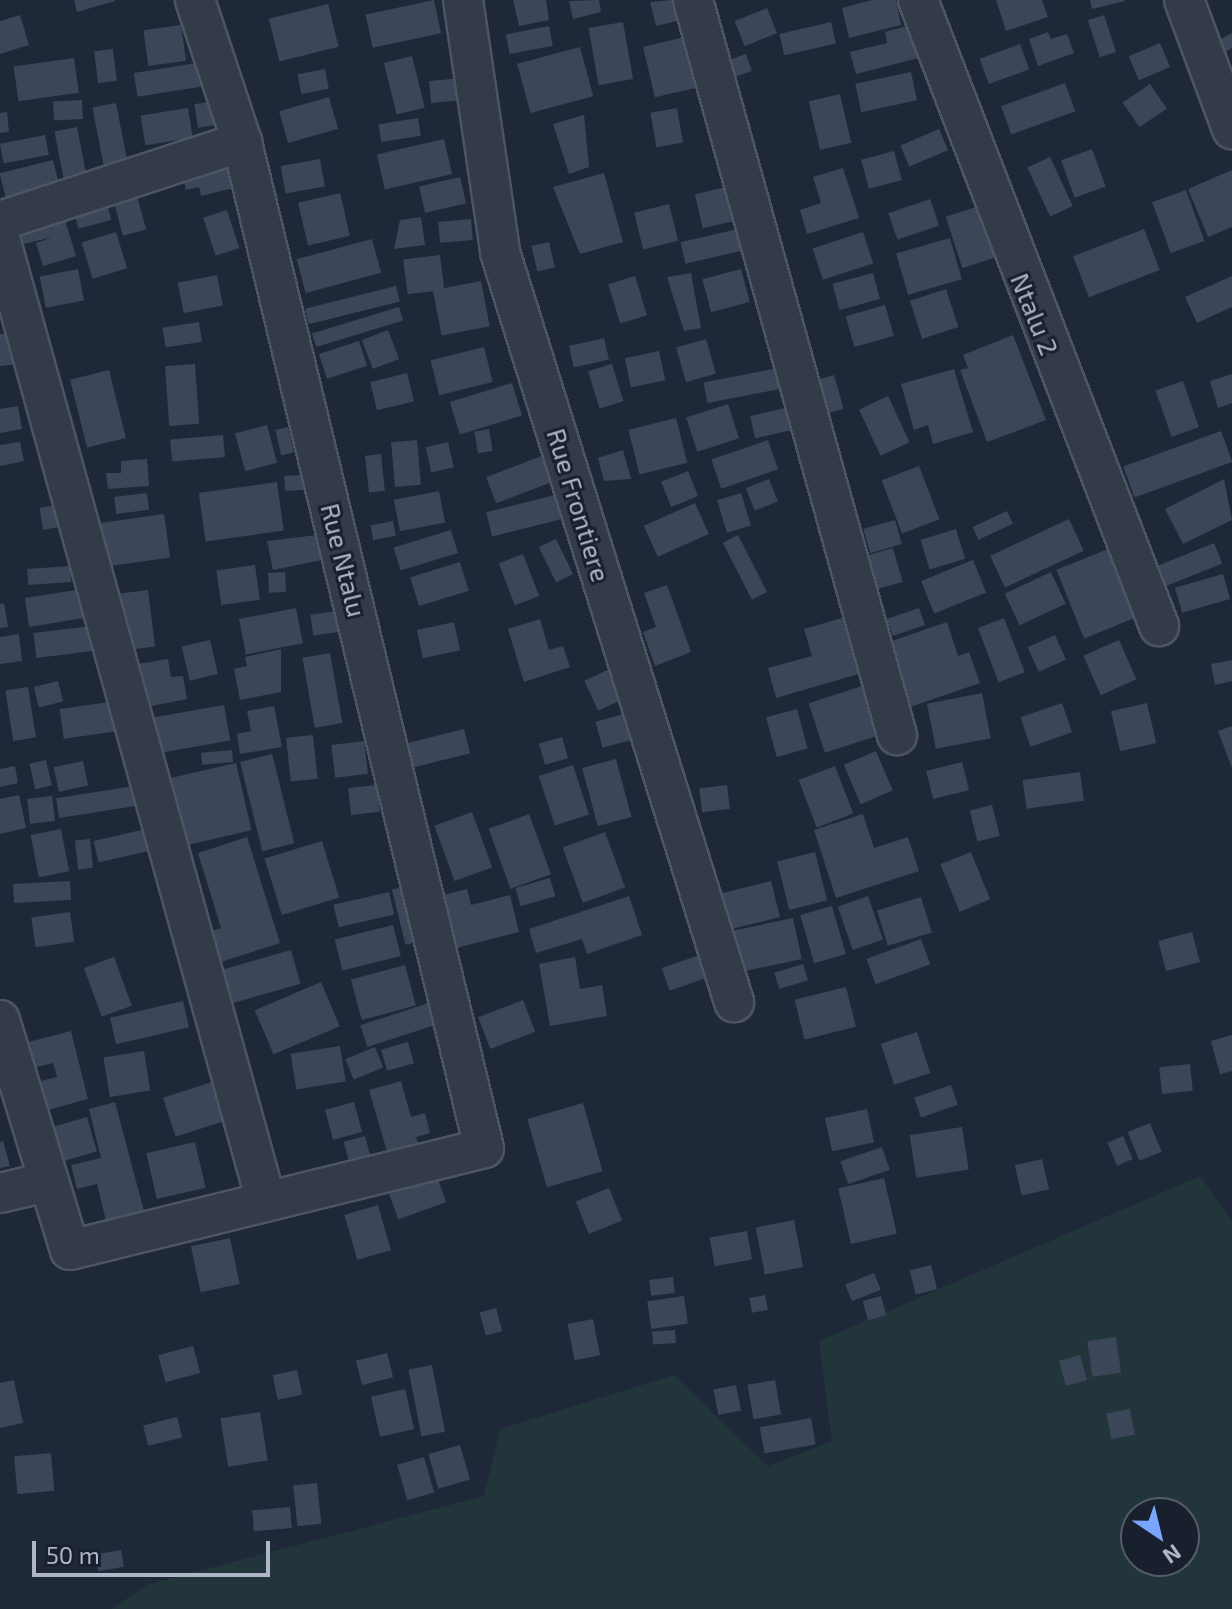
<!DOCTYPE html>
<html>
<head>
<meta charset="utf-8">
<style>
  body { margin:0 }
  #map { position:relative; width:1232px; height:1609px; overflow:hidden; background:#1f2839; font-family:"Exo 2",sans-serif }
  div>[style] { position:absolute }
  .green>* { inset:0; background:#21353a }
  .building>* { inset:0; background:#3b4659; transform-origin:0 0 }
  .roads { filter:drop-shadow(2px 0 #4d5564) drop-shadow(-2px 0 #4d5564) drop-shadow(0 2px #4d5564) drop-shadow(0 -2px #4d5564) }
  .minor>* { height:38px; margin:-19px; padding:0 19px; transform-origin:19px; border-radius:19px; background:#333b49 }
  span { translate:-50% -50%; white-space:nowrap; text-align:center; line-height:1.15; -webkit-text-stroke:6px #18202d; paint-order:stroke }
  .street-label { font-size:26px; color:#adb5c6 }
  .north { position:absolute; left:1120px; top:1497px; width:80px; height:80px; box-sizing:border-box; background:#18202d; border:2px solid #545c6a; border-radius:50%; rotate:145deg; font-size:22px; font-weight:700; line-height:32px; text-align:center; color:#adb5c6 }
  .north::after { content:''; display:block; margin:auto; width:28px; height:36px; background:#7aa5fd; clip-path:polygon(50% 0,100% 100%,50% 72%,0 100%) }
  .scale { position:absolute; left:32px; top:1541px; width:238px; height:36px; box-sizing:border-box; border:4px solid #adb5c6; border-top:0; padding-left:10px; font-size:24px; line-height:28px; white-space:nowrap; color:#adb5c6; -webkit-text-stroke:6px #18202d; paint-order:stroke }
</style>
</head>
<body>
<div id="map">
  <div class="green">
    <i style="clip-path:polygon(evenodd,1200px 1176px,1232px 1220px,1232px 1609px,111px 1609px,149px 1584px,484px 1496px,500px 1429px,674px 1375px,768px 1466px,832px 1441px,819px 1341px,1200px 1176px,1136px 1513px,1184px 1513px,1184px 1561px,1136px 1561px,1136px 1513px)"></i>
  </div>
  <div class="building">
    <i style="clip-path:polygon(74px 0,115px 0,115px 1px,77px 12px)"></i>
    <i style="left:434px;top:0;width:34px;height:70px;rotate:78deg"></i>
    <i style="clip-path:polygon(513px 0,546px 0,549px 20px,519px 26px)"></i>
    <i style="clip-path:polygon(599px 0,601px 12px,573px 19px,569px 1px)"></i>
    <i style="clip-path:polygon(672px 0,677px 21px,656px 26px,650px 2px)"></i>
    <i style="clip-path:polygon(872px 0,896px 0,901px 25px,849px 38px,842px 8px)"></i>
    <i style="clip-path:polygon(996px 0,1042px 0,1048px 17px,1006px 31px)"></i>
    <i style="clip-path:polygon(1090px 0,1125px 0,1125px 1px,1092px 9px)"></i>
    <i style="left:328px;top:4px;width:44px;height:61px;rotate:76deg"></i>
    <i style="left:767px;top:8px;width:27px;height:35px;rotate:68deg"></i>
    <i style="clip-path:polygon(20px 15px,29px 45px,0 54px,0 21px)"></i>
    <i style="left:1104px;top:15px;width:39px;height:17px;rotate:72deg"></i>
    <i style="left:623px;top:22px;width:58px;height:35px;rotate:80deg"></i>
    <i style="left:831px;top:22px;width:22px;height:53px;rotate:77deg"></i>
    <i style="clip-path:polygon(918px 23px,926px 56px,856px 74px,850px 52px,887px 43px,885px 32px)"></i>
    <i style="left:181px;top:25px;width:36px;height:38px;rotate:82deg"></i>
    <i style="left:549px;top:26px;width:20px;height:44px;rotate:79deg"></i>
    <i style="clip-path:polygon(1048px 32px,1051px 39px,1067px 34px,1074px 53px,1038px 66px,1029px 39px)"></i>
    <i style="clip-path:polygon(1232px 33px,1232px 48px,1224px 53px,1217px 41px)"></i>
    <i style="left:685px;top:37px;width:52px;height:43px;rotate:77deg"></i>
    <i style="left:1160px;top:43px;width:26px;height:34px;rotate:67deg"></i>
    <i style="left:1020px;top:44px;width:27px;height:43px;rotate:70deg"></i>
    <i style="left:580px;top:47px;width:51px;height:65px;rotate:75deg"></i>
    <i style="left:113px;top:49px;width:32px;height:19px;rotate:83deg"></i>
    <i style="left:746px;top:54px;width:18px;height:26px;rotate:71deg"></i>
    <i style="left:412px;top:56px;width:53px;height:29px;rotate:76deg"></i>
    <i style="left:74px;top:58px;width:35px;height:61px;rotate:82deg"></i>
    <i style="left:203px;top:62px;width:24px;height:70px;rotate:81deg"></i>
    <i style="left:325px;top:69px;width:20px;height:28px;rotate:79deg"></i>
    <i style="left:911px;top:72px;width:29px;height:57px;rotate:78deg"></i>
    <i style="left:463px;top:78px;width:22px;height:34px;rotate:85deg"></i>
    <i style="left:1065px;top:83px;width:30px;height:68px;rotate:70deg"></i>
    <i style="left:1150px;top:84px;width:30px;height:33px;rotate:56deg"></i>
    <i style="left:840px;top:94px;width:50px;height:32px;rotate:77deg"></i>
    <i style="left:329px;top:97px;width:33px;height:52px;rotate:74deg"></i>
    <i style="left:82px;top:100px;width:19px;height:29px;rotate:87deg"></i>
    <i style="left:214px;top:101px;width:24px;height:20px;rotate:81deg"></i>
    <i style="left:116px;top:103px;width:59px;height:24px;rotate:79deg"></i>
    <i style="left:188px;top:108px;width:30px;height:48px;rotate:81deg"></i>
    <i style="left:677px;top:108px;width:35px;height:27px;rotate:80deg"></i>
    <i style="clip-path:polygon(7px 112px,9px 132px,0 133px,0 113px)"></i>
    <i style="clip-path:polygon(584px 115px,589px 167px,569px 174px,553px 124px)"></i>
    <i style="left:418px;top:118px;width:18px;height:40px;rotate:81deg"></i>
    <i style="left:77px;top:127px;width:57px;height:23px;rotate:79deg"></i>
    <i style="left:939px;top:129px;width:23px;height:42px;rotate:67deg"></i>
    <i style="left:45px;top:135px;width:20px;height:46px;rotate:79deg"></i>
    <i style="left:444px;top:139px;width:36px;height:69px;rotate:77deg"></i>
    <i style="left:1092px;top:149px;width:40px;height:33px;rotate:70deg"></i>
    <i style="left:894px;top:151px;width:30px;height:34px;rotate:75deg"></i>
    <i style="clip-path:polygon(226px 157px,233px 188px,201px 196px,199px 187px,186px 190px,181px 168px)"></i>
    <i style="left:1050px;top:157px;width:54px;height:25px;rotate:65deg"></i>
    <i style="left:320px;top:159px;width:28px;height:40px;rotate:80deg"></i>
    <i style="left:53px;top:160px;width:32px;height:55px;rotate:76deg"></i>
    <i style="clip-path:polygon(843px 168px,859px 218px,807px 234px,800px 210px,821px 203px,813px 177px)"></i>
    <i style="clip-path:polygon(1232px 170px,1232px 227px,1208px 237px,1188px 189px)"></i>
    <i style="clip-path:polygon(604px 173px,623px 242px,580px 254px,553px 187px)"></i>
    <i style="left:460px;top:177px;width:27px;height:42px;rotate:77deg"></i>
    <i style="left:726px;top:187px;width:35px;height:32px;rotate:77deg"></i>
    <i style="left:135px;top:188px;width:43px;height:24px;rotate:75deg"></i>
    <i style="left:1186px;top:190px;width:54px;height:36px;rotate:70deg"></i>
    <i style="left:104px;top:193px;width:28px;height:34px;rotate:75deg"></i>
    <i style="left:340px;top:193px;width:44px;height:43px;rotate:77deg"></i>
    <i style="left:930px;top:199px;width:28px;height:44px;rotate:71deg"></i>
    <i style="left:669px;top:204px;width:38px;height:36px;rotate:76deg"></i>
    <i style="left:979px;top:206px;width:54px;height:35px;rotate:72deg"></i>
    <i style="clip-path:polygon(61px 207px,76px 256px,43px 266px,36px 243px,53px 237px,24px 244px,17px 218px)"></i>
    <i style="left:227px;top:210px;width:40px;height:25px;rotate:72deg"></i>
    <i style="clip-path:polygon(421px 217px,425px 245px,394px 249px,400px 220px)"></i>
    <i style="left:471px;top:219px;width:21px;height:33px;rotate:85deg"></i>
    <i style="left:738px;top:229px;width:22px;height:59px;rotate:77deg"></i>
    <i style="left:1144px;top:229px;width:44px;height:76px;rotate:69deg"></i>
    <i style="left:116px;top:232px;width:38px;height:36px;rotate:73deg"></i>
    <i style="left:863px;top:232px;width:33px;height:53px;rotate:72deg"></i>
    <i style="left:950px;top:238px;width:43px;height:56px;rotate:74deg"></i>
    <i style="left:372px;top:239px;width:35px;height:78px;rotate:75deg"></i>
    <i style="left:549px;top:242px;width:26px;height:18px;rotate:77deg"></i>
    <i style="left:440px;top:255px;width:35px;height:37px;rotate:83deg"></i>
    <i style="left:78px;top:269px;width:32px;height:39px;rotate:79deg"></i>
    <i style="left:741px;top:269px;width:34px;height:40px;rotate:75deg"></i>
    <i style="clip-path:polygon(691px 273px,701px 328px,684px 331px,667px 277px)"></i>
    <i style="left:873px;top:273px;width:27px;height:42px;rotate:75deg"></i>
    <i style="left:217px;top:275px;width:31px;height:40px;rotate:79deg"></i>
    <i style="left:635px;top:276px;width:41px;height:28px;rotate:73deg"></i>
    <i style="clip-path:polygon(1232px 276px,1232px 307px,1197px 323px,1185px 297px)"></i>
    <i style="left:481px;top:281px;width:46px;height:49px;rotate:79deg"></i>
    <i style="left:396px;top:286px;width:16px;height:94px;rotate:76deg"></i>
    <i style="left:946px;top:289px;width:40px;height:38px;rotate:72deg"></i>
    <i style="left:885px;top:305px;width:32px;height:41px;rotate:74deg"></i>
    <i style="left:399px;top:307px;width:14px;height:91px;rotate:73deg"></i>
    <i style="left:199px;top:322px;width:20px;height:37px;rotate:81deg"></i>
    <i style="left:388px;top:330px;width:31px;height:28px;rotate:69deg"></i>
    <i style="clip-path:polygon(16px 333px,19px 364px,0 366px,0 334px)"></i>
    <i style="clip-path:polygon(1013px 335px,1046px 420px,987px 442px,960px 370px,968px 368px,963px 355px)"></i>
    <i style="left:604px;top:338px;width:22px;height:36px;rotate:77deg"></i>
    <i style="left:706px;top:339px;width:36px;height:31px;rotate:74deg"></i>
    <i style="left:359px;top:341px;width:26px;height:42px;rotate:72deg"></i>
    <i style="left:484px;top:347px;width:36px;height:55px;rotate:76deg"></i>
    <i style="left:659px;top:351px;width:30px;height:35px;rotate:78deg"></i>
    <i style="left:195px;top:364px;width:60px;height:30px;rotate:86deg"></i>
    <i style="left:612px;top:364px;width:39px;height:25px;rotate:73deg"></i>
    <i style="left:783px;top:367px;width:21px;height:81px;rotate:79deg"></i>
    <i style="clip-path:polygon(954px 369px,973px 432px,933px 444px,928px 425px,914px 430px,901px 384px)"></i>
    <i style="left:109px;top:370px;width:70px;height:40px;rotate:76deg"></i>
    <i style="left:407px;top:373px;width:29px;height:38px;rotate:76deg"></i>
    <i style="clip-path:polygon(1232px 374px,1232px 403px,1218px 408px,1210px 381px)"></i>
    <i style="left:834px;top:375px;width:35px;height:30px;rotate:74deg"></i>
    <i style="left:1183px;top:381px;width:49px;height:29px;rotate:71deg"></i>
    <i style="left:512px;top:383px;width:34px;height:65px;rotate:73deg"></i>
    <i style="left:888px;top:396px;width:51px;height:32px;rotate:65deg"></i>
    <i style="left:728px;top:404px;width:36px;height:44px;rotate:72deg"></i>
    <i style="clip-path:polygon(18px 406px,22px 429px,0 433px,0 409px)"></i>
    <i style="left:793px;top:406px;width:23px;height:44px;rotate:77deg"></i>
    <i style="left:676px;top:418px;width:46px;height:49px;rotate:76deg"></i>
    <i style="left:267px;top:425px;width:39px;height:33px;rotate:75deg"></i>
    <i style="left:288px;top:427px;width:26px;height:13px;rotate:77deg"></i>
    <i style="left:489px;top:429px;width:22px;height:15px;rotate:80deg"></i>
    <i style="left:1221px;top:431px;width:33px;height:104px;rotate:70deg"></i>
    <i style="left:223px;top:435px;width:22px;height:53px;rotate:85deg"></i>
    <i style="left:417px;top:440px;width:45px;height:26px;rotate:85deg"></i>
    <i style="left:768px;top:440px;width:31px;height:60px;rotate:71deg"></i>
    <i style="clip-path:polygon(20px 442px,24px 461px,0 466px,0 445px)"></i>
    <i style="left:448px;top:442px;width:26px;height:23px;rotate:77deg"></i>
    <i style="clip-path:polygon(623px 450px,631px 479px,604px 481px,598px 458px)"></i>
    <i style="left:381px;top:454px;width:37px;height:16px;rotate:84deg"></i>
    <i style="left:544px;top:455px;width:28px;height:62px;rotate:69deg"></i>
    <i style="clip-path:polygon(147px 459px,149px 486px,108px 489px,106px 473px,121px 473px,121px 461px)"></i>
    <i style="left:919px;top:466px;width:57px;height:40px;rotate:69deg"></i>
    <i style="left:688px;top:471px;width:27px;height:29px;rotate:68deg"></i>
    <i style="left:314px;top:474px;width:15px;height:30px;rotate:86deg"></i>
    <i style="left:769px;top:479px;width:24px;height:25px;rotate:68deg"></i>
    <i style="clip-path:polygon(1224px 479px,1232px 520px,1183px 544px,1165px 509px)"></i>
    <i style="left:277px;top:482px;width:49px;height:79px;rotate:82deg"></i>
    <i style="left:439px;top:491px;width:32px;height:46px;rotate:79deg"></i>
    <i style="left:147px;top:493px;width:17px;height:33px;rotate:83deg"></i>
    <i style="left:741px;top:493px;width:34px;height:25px;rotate:73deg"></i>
    <i style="left:555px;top:495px;width:25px;height:71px;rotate:76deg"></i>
    <i style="left:68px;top:503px;width:22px;height:29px;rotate:80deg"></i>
    <i style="left:695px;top:503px;width:34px;height:56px;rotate:66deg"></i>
    <i style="left:1007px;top:511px;width:14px;height:38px;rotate:65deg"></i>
    <i style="left:164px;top:514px;width:44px;height:71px;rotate:82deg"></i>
    <i style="left:1069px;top:519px;width:35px;height:87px;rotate:65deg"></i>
    <i style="left:895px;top:520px;width:25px;height:33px;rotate:74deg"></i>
    <i style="left:393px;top:521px;width:15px;height:23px;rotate:79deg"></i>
    <i style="left:956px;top:529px;width:31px;height:37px;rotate:73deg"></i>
    <i style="left:451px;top:530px;width:24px;height:60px;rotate:73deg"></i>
    <i style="clip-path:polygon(317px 535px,322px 560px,273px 570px,267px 541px)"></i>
    <i style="left:738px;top:535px;width:64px;height:17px;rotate:63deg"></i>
    <i style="left:556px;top:539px;width:39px;height:19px;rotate:64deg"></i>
    <i style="left:1214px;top:543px;width:22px;height:64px;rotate:68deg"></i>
    <i style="left:1113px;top:547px;width:74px;height:61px;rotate:68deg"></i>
    <i style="left:893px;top:548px;width:35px;height:41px;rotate:74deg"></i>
    <i style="left:523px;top:554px;width:45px;height:26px;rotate:69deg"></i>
    <i style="left:973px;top:560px;width:35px;height:56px;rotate:68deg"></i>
    <i style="left:460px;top:562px;width:30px;height:52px;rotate:73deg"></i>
    <i style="left:255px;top:565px;width:35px;height:39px;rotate:82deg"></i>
    <i style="left:70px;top:566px;width:16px;height:43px;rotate:86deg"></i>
    <i style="left:285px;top:572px;width:20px;height:17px;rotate:87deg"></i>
    <i style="left:1051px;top:572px;width:35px;height:51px;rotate:65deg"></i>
    <i style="left:1223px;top:574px;width:26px;height:50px;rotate:74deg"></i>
    <i style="clip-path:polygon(667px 585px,691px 652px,655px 666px,643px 632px,656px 627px,644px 593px)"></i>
    <i style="clip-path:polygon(76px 590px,77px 599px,93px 596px,96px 616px,29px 627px,25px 598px)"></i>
    <i style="left:148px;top:590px;width:57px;height:30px;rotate:83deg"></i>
    <i style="clip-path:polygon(4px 603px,8px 627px,0 628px,0 604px)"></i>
    <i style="left:296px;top:608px;width:36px;height:58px;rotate:79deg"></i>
    <i style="left:919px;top:608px;width:18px;height:34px;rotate:71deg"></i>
    <i style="left:351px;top:609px;width:21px;height:41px;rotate:82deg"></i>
    <i style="clip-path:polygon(842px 618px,851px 648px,863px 645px,869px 671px,776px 698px,768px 668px,812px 656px,804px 629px)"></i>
    <i style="left:1004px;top:618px;width:58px;height:28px;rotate:69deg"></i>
    <i style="clip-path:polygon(540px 619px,549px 650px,563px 646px,570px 667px,524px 682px,508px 629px)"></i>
    <i style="left:454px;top:622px;width:29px;height:38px;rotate:78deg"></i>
    <i style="clip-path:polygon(947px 622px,958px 656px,969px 652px,980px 683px,910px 707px,889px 642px)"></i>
    <i style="left:91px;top:626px;width:25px;height:58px;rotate:83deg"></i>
    <i style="clip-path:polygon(19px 634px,22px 661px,0 664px,0 637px)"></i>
    <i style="left:1055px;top:635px;width:27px;height:30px;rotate:66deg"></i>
    <i style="left:210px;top:640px;width:35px;height:29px;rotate:77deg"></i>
    <i style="left:1119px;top:640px;width:43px;height:39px;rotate:66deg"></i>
    <i style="clip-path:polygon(281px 649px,281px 692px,240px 700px,234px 669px,247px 666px,245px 657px)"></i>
    <i style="left:330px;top:653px;width:71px;height:28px;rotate:80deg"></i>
    <i style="clip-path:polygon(168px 659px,171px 677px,183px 676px,187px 699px,141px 708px,132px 665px)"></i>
    <i style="clip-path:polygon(1232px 660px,1232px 681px,1215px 685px,1211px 664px)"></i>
    <i style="left:616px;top:666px;width:33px;height:35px;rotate:65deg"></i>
    <i style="left:58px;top:681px;width:21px;height:25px;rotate:76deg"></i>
    <i style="left:862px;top:686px;width:52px;height:56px;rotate:72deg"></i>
    <i style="left:28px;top:687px;width:51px;height:23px;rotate:81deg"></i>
    <i style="left:982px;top:693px;width:46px;height:56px;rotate:79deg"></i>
    <i style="left:117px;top:701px;width:30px;height:58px;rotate:82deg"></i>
    <i style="left:1062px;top:703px;width:31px;height:44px;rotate:71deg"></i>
    <i style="left:1147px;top:703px;width:41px;height:37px;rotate:77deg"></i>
    <i style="left:224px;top:705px;width:36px;height:71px;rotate:80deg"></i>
    <i style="clip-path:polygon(274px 706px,282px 747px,240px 754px,237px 734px,251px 731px,247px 711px)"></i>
    <i style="left:797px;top:709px;width:41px;height:32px;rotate:75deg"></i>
    <i style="left:639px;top:710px;width:27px;height:45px;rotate:75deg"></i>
    <i style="clip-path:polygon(1232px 726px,1232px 768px,1218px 731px)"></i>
    <i style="left:464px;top:729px;width:25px;height:61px;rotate:76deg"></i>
    <i style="left:313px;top:735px;width:44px;height:27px;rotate:84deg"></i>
    <i style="left:562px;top:737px;width:22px;height:24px;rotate:74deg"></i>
    <i style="left:364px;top:741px;width:33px;height:33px;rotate:83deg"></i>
    <i style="left:232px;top:750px;width:12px;height:31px;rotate:85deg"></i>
    <i style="left:876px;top:751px;width:43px;height:35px;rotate:67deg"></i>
    <i style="left:272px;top:754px;width:92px;height:33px;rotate:76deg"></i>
    <i style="left:616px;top:759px;width:60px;height:35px;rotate:75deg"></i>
    <i style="left:46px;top:760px;width:26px;height:17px;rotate:77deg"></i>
    <i style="left:83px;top:761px;width:25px;height:30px;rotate:78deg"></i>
    <i style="left:962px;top:762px;width:29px;height:37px;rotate:76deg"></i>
    <i style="left:236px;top:763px;width:69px;height:75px;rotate:77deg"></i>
    <i style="left:573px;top:765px;width:52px;height:36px;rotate:72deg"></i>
    <i style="clip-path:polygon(15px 766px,18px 783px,0 787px,0 769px)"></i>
    <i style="left:835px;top:766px;width:51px;height:39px;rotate:69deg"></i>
    <i style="left:1080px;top:772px;width:29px;height:58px;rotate:82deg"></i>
    <i style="left:140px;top:785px;width:20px;height:85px;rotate:81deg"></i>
    <i style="left:377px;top:785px;width:27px;height:29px;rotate:84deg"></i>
    <i style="left:727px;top:785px;width:24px;height:28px;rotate:83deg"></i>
    <i style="clip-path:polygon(19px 795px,26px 828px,0 834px,0 799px)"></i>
    <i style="left:52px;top:796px;width:25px;height:25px;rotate:83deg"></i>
    <i style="left:992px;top:805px;width:32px;height:23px;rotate:76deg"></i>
    <i style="left:472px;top:812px;width:59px;height:40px;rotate:70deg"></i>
    <i style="left:529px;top:814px;width:64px;height:43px;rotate:70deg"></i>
    <i style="clip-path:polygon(863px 814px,874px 848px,908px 837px,919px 871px,836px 898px,814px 830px)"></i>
    <i style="left:150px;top:828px;width:22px;height:58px;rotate:77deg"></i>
    <i style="left:61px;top:829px;width:43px;height:31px;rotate:79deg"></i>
    <i style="left:605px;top:832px;width:59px;height:45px;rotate:70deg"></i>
    <i style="clip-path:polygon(247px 837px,280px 943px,208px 966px,199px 935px,221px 928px,198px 853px)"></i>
    <i style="left:90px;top:839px;width:29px;height:15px;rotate:84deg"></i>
    <i style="left:322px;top:841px;width:59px;height:60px;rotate:73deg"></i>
    <i style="left:815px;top:852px;width:50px;height:39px;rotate:76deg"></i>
    <i style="left:971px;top:852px;width:51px;height:33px;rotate:68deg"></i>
    <i style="left:550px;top:878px;width:19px;height:36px;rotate:74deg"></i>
    <i style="left:70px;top:881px;width:19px;height:57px;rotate:87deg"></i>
    <i style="left:771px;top:881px;width:37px;height:51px;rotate:76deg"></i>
    <i style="left:418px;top:883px;width:57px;height:27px;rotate:76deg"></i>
    <i style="clip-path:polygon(467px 889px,471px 905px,510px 895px,519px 932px,456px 948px,443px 895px)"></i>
    <i style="left:389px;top:892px;width:23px;height:57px;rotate:77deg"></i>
    <i style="clip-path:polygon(629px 896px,642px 935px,587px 954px,582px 939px,536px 953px,529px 929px)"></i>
    <i style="left:868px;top:896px;width:46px;height:32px;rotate:71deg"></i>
    <i style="left:921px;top:897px;width:37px;height:46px;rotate:73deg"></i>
    <i style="left:832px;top:906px;width:50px;height:33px;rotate:74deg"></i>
    <i style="left:70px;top:912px;width:30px;height:39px;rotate:82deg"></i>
    <i style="left:793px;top:918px;width:42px;height:66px;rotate:78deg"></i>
    <i style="left:393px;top:925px;width:32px;height:60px;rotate:76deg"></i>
    <i style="left:1192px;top:932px;width:31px;height:35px;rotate:75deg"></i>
    <i style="left:921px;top:939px;width:27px;height:58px;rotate:70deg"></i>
    <i style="left:291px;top:950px;width:35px;height:73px;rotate:74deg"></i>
    <i style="left:708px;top:952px;width:24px;height:49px;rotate:71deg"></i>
    <i style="left:114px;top:957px;width:52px;height:32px;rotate:70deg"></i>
    <i style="clip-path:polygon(575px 957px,580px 989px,602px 985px,607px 1016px,550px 1026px,539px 964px)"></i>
    <i style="left:803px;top:964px;width:17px;height:30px;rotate:73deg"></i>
    <i style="left:405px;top:965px;width:42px;height:56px;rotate:75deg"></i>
    <i style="left:321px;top:982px;width:48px;height:72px;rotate:67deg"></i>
    <i style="left:846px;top:987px;width:41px;height:53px;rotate:76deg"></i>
    <i style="left:444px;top:998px;width:23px;height:88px;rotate:72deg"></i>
    <i style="left:523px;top:1000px;width:34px;height:48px;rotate:69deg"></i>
    <i style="left:183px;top:1001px;width:27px;height:75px;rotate:77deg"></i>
    <i style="clip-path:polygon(71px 1031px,88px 1099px,44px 1111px,37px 1082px,57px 1077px,53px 1063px,24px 1070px,17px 1045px)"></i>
    <i style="left:917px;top:1032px;width:43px;height:38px;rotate:72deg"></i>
    <i style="clip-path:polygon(1232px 1035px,1232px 1071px,1220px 1074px,1211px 1041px)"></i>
    <i style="left:408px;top:1042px;width:22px;height:28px;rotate:74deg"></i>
    <i style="left:340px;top:1046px;width:36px;height:50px;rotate:81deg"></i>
    <i style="left:375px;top:1047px;width:22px;height:32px;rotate:68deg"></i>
    <i style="left:144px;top:1051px;width:40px;height:41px;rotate:81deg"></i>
    <i style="left:1190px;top:1064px;width:27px;height:31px;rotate:84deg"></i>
    <i style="left:221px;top:1079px;width:41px;height:61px;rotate:72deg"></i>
    <i style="clip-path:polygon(401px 1081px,411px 1117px,425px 1113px,430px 1133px,416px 1137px,421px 1153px,390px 1162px,369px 1090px)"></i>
    <i style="left:951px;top:1085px;width:21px;height:39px;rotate:71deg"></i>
    <i style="clip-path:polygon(115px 1102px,144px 1211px,106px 1221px,97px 1184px,77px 1189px,71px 1165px,101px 1158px,89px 1109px)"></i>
    <i style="left:354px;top:1102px;width:31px;height:30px;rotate:75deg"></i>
    <i style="left:583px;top:1103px;width:71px;height:58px;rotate:74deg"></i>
    <i style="left:867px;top:1109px;width:34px;height:43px;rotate:78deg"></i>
    <i style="left:87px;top:1117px;width:36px;height:45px;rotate:74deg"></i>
    <i style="left:1150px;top:1123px;width:31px;height:24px;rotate:68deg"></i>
    <i style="left:962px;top:1127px;width:43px;height:53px;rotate:81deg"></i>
    <i style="left:365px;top:1136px;width:27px;height:22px;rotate:75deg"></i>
    <i style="left:1123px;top:1136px;width:25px;height:17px;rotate:67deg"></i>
    <i style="clip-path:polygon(3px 1141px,10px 1166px,0 1168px,0 1142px)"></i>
    <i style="left:195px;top:1142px;width:47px;height:50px;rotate:77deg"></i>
    <i style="left:882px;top:1147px;width:24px;height:44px;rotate:71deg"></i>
    <i style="left:1042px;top:1159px;width:31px;height:28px;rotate:77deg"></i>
    <i style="left:435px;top:1171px;width:33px;height:51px;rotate:70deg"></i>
    <i style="left:884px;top:1178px;width:57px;height:47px;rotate:77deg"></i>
    <i style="left:609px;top:1188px;width:35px;height:36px;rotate:68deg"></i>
    <i style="left:378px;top:1205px;width:47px;height:35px;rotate:74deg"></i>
    <i style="left:794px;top:1220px;width:48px;height:39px;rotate:79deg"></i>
    <i style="left:747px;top:1231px;width:29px;height:38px;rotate:80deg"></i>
    <i style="left:230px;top:1238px;width:47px;height:40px;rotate:78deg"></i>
    <i style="left:931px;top:1265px;width:25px;height:22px;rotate:76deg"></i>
    <i style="left:874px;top:1273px;width:18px;height:31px;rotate:68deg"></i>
    <i style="left:673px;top:1277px;width:16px;height:24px;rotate:83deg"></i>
    <i style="left:765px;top:1295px;width:15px;height:16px;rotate:79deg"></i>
    <i style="left:684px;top:1296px;width:28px;height:37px;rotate:82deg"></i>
    <i style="left:881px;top:1296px;width:20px;height:19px;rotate:75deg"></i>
    <i style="left:496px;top:1308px;width:24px;height:17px;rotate:75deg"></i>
    <i style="left:593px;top:1319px;width:37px;height:26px;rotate:79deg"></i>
    <i style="left:675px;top:1330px;width:13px;height:23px;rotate:86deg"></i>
    <i style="left:1116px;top:1337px;width:36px;height:29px;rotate:82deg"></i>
    <i style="left:193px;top:1346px;width:28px;height:36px;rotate:75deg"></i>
    <i style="left:387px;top:1353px;width:25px;height:32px;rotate:76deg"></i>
    <i style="left:1080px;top:1355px;width:26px;height:22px;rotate:74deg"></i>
    <i style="left:432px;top:1365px;width:68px;height:24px;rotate:79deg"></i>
    <i style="left:297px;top:1370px;width:25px;height:25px;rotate:78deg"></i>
    <i style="clip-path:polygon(14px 1380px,23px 1423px,0 1428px,0 1383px)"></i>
    <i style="left:775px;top:1380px;width:35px;height:28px;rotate:80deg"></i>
    <i style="left:736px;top:1385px;width:26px;height:23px;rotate:79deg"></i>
    <i style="left:405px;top:1389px;width:41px;height:35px;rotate:77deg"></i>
    <i style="left:1130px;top:1409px;width:26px;height:24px;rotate:79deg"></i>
    <i style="left:260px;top:1412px;width:49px;height:40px;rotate:81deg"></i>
    <i style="left:177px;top:1417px;width:21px;height:35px;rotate:76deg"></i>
    <i style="left:811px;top:1418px;width:27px;height:52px;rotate:80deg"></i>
    <i style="left:460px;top:1445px;width:36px;height:33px;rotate:74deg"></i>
    <i style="left:51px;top:1453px;width:38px;height:37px;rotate:85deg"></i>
    <i style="left:424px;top:1457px;width:37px;height:28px;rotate:74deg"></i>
    <i style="left:317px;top:1483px;width:41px;height:24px;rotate:84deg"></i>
    <i style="left:290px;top:1507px;width:21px;height:38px;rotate:85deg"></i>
    <i style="left:121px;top:1550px;width:17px;height:26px;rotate:80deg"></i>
  </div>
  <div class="roads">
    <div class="minor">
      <i style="left:463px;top:0;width:255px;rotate:81.6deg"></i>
      <i style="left:500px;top:252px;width:786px;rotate:72.67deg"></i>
      <i style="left:693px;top:0;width:763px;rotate:74.49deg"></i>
      <i style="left:918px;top:0;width:671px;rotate:68.94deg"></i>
      <i style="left:1184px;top:0;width:138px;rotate:69.6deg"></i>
      <i style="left:0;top:221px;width:255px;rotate:-18.1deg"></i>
      <i style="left:0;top:238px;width:999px;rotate:74.56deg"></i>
      <i style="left:0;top:1020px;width:240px;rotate:73.1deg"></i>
      <i style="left:70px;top:1250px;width:426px;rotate:-13.8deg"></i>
      <i style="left:484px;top:1148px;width:1035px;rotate:-103.53deg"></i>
      <i style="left:242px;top:142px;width:150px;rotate:-108.3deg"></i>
      <i style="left:0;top:1193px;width:48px;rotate:-13.2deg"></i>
    </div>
  </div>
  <div class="street-label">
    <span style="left:1035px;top:314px;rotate:68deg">Ntalu 2</span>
    <span style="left:579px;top:505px;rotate:73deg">Rue Frontiere</span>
    <span style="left:344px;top:560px;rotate:76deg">Rue Ntalu</span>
  </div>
  <div class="north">N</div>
  <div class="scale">50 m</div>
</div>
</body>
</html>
